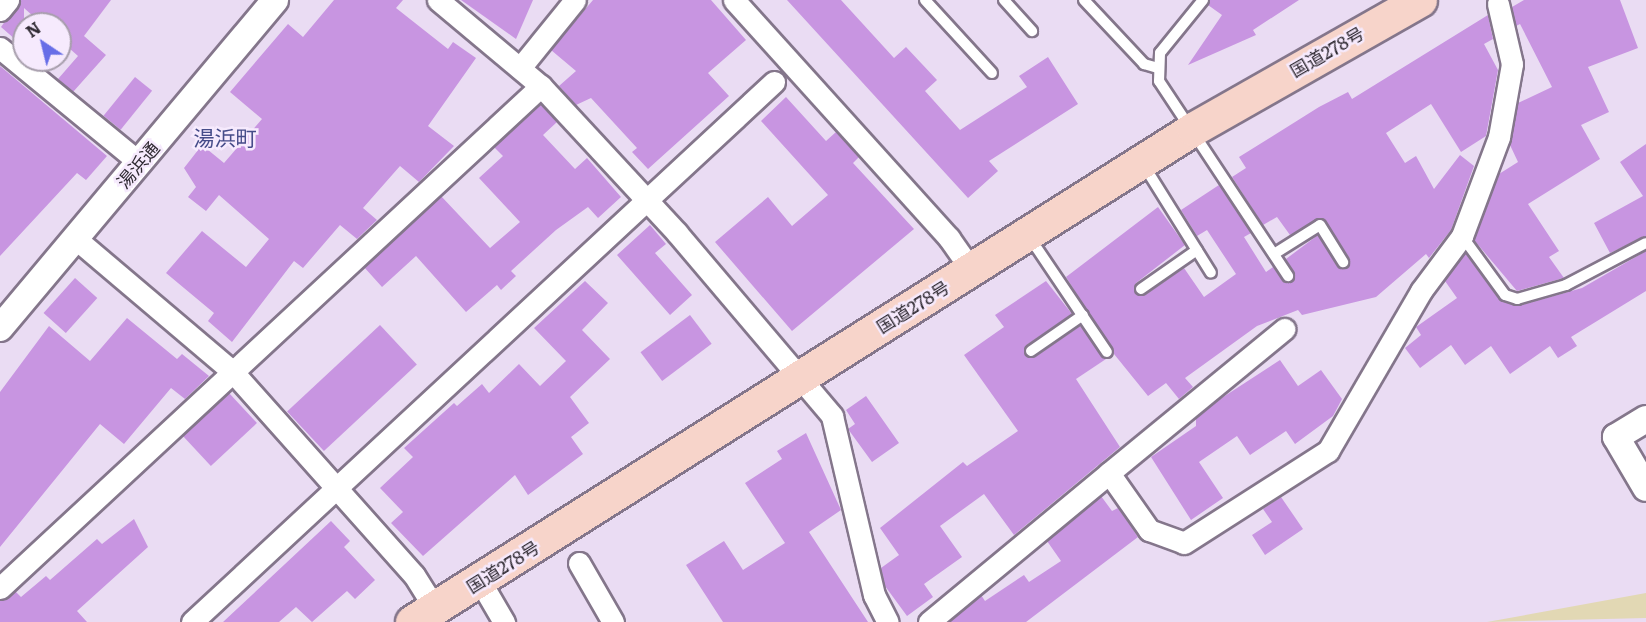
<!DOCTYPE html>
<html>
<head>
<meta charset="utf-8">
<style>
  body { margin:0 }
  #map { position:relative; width:1646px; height:622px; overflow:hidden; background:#eadcf3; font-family:Literata,"Noto Sans JP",serif }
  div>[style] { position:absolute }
  .sand>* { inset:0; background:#e2d8b4 }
  .building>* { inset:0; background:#c895e1; transform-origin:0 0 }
  .roads { filter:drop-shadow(2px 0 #84768b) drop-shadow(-2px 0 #84768b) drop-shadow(0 2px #84768b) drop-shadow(0 -2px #84768b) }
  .service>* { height:10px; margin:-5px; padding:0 5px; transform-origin:5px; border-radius:5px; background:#fff }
  .minor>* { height:21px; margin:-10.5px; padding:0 10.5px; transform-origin:10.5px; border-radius:10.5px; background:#fff }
  .tertiary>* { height:26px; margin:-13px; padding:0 13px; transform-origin:13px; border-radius:13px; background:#fff }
  .trunk>* { height:33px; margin:-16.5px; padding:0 16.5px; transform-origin:16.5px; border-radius:16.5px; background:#f7d4ca }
  span { translate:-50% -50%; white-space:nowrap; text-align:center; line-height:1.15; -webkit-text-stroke:5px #f6eafd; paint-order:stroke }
  .street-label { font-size:18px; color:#302b33 }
  .quarter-label { font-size:21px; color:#464c89 }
  .north { position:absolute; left:12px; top:12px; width:60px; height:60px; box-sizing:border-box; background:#f6eafd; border:2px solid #a79eac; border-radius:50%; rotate:325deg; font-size:16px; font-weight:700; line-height:24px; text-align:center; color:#302b33 }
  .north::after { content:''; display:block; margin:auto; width:21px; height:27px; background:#676ee7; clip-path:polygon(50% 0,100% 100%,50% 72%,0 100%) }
</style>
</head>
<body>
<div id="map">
  <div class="sand">
    <i style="clip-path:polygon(1646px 593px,1646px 618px,1487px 622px)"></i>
  </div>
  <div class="building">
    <i style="clip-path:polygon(20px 0,111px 0,84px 36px,106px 55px,73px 92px,58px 79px,78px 56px,60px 40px,60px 24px,42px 24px,24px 8px,24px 47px,1px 27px)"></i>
    <i style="clip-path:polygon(334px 0,403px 0,396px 8px,448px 49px,453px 42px,476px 58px,428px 126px,454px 146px,419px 182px,400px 166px,363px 208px,377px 220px,357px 239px,340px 225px,303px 268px,294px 261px,232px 342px,208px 321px,214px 313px,166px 273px,202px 231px,246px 267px,269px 239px,219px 195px,206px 211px,188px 197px,196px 187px,184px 168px,202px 145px,224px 163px,262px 119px,230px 92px,288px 24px,303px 37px)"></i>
    <i style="clip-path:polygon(461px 0,533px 0,516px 39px)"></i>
    <i style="clip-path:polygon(593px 0,711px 0,746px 40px,708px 73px,729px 96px,648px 169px,632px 152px,637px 148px,591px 98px,576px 105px,559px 86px,576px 71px,551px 50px)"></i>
    <i style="clip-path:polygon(787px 0,841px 0,894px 58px,906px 47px,937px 80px,925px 91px,960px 130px,1027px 87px,1019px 76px,1048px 57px,1078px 104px,989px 161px,998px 171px,968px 198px)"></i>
    <i style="clip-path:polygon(1210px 0,1299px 0,1253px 30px,1256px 35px,1188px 65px,1222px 15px,1208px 5px)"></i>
    <i style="clip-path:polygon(1524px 0,1620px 0,1638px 48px,1588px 67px,1609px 112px,1581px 125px,1600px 159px,1528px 204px,1559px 251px,1549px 257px,1564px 278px,1517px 291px,1474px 240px,1499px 174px,1518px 162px,1510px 145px,1518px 103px,1552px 87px,1520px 24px,1516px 26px,1512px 7px)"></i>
    <i style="clip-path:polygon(1488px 15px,1493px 39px,1484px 44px,1498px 70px,1486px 136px,1461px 152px,1431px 104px,1386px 133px,1405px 163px,1416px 156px,1434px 189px,1460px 155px,1474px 166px,1451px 230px,1429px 258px,1426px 254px,1376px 297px,1302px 315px,1298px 310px,1257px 326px,1185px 378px,1193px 387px,1179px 399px,1166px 383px,1148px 396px,1114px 354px,1066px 277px,1158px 207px,1185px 245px,1136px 283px,1135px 293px,1145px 295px,1184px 268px,1204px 297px,1236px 274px,1207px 230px,1197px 236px,1181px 210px,1219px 185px,1251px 233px,1244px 237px,1266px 272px,1273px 267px,1284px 282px,1293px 282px,1295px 275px,1286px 259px,1318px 235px,1337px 266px,1346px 269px,1350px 259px,1324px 219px,1290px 235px,1277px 217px,1263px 225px,1232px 177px,1246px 168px,1239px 157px,1319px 107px,1348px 92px,1352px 99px)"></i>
    <i style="clip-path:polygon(0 66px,107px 156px,86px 180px,77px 173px,0 256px)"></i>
    <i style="left:135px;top:77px;width:22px;height:50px;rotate:39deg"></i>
    <i style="clip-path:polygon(786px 97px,826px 141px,836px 132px,859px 157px,853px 163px,914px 229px,792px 331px,715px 242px,768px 197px,792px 226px,828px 195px,761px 121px)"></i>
    <i style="clip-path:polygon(540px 104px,557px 122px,543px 135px,575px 169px,587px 158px,621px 197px,598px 218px,588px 207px,556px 230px,511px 271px,516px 276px,501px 290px,497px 285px,466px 312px,416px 256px,382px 287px,364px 267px,441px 196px,490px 248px,520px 222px,479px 178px,503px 156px,494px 147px)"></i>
    <i style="clip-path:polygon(1646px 144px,1646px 236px,1610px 253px,1594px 223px,1643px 196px,1620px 162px)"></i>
    <i style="clip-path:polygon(650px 225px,666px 244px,655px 253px,692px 295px,670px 315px,617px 255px)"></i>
    <i style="clip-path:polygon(1646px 251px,1646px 291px,1571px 337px,1577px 346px,1558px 358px,1550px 346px,1510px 374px,1491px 346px,1465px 365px,1451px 345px,1420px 368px,1405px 348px,1421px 335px,1416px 327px,1457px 298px,1445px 281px,1465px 253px,1499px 299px,1518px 306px,1582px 288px)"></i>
    <i style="left:75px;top:278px;width:30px;height:47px;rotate:42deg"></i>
    <i style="clip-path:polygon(585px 281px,608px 303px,582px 330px,610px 359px,570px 397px,589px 423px,571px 437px,583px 454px,528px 495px,515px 475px,423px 556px,391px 523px,403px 512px,380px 488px,413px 457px,404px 448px,454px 403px,457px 406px,482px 384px,489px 393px,519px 364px,540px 386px,566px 361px,534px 328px)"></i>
    <i style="clip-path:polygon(1046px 281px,1072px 314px,1027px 345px,1025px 355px,1035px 357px,1080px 326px,1106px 359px,1076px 379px,1120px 447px,1014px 535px,984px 494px,940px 526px,962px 557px,924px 584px,933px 597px,907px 616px,885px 586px,881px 568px,899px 555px,880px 528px,963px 462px,967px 466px,1018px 431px,964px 355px,1004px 327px,995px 315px)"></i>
    <i style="left:690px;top:315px;width:36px;height:62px;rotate:53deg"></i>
    <i style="clip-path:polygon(127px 318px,177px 359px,182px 354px,209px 376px,185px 399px,171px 388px,124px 444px,100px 424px,0 547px,0 392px,49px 326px,90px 361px)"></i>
    <i style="left:380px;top:325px;width:54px;height:127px;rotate:47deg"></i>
    <i style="clip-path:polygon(1280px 360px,1298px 386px,1321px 370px,1342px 399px,1333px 416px,1295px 444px,1286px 431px,1250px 455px,1237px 436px,1199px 462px,1223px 498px,1191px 520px,1151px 457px,1196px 426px,1196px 418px,1214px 403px)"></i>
    <i style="left:229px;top:393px;width:41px;height:63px;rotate:47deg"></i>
    <i style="clip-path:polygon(866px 396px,899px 443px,872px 462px,848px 429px,855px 424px,846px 410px)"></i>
    <i style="clip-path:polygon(806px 433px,841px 510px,809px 532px,868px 622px,723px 622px,686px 565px,724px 541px,743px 570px,785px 543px,745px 483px,782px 459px,777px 451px)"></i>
    <i style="clip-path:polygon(1101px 496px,1112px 511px,1118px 508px,1138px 537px,1026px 622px,949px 622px,981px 595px,985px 601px,1024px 575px,1029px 582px,1061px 561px,1047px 541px)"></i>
    <i style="clip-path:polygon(1281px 497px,1303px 529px,1265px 555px,1252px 535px,1272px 522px,1263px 509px)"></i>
    <i style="clip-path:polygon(134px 519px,148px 547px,77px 611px,87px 622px,0 622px,0 600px,15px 591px,21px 597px,46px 576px,50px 580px,97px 539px,102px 544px)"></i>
    <i style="clip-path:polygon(331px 521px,350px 541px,344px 547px,375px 580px,355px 599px,347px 591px,312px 622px,296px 607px,279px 622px,223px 622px)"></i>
  </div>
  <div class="roads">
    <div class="service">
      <i style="left:925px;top:0;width:99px;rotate:47.5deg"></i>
      <i style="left:1004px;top:0;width:42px;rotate:47.9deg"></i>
      <i style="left:1084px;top:0;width:88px;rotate:46.8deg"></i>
      <i style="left:1144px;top:64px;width:15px;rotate:16deg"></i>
      <i style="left:1203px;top:0;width:68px;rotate:129.1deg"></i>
      <i style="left:1160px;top:53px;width:28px;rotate:92deg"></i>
      <i style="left:1159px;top:81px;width:234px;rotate:56.5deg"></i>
      <i style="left:1143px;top:164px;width:128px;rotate:58deg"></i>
      <i style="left:1028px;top:235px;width:141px;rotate:56deg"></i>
      <i style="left:1462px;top:236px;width:73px;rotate:53.9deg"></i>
      <i style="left:1505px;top:295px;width:13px;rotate:18deg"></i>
      <i style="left:1517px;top:299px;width:51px;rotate:-15.9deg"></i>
      <i style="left:1566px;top:285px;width:90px;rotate:-27.7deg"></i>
      <i style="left:1274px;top:254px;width:54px;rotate:-32.2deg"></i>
      <i style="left:1320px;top:225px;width:44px;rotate:58.1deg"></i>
      <i style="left:1141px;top:289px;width:68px;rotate:-34.9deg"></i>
      <i style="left:1031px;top:351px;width:63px;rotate:-34.7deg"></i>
    </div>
    <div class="minor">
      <i style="left:438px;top:0;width:134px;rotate:39.9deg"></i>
      <i style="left:541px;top:86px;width:200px;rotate:47.2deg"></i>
      <i style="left:677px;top:233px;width:240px;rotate:49.7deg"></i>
      <i style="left:832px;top:416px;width:184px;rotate:76.8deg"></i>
      <i style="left:874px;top:595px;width:30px;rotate:63deg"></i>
      <i style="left:734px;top:0;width:321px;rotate:47.9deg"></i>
      <i style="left:949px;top:238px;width:39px;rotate:55deg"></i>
      <i style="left:0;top:10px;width:13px;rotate:-51deg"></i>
      <i style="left:0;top:48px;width:181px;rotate:39.4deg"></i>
      <i style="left:520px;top:68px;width:87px;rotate:-51deg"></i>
      <i style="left:75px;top:238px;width:206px;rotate:40.3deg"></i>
      <i style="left:232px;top:371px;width:273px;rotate:48.3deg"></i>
      <i style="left:414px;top:575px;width:40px;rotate:58deg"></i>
      <i style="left:1109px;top:473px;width:227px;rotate:-39.4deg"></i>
      <i style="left:579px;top:563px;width:68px;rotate:60deg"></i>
      <i style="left:480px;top:581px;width:48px;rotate:59.7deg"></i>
      <i style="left:0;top:588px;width:738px;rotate:-42.86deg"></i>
      <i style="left:192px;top:622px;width:794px;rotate:-42.86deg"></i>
      <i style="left:929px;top:622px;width:234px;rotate:-39.6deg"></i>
      <i style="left:1109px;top:473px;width:70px;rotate:54.9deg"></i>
      <i style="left:1149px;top:530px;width:37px;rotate:20deg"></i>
      <i style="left:1184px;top:543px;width:171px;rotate:-32.6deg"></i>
      <i style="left:1328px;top:451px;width:185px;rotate:-59.8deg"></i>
      <i style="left:1421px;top:291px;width:69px;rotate:-53.3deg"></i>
      <i style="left:1462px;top:236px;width:106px;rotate:-69.5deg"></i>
      <i style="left:1499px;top:137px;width:74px;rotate:-79.9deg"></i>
      <i style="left:1512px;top:64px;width:62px;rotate:-103.1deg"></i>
    </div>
    <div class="tertiary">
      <i style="left:0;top:328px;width:428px;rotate:-50deg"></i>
      <i style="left:1646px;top:419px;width:35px;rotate:149deg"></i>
      <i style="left:1616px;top:437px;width:59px;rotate:59.5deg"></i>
    </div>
    <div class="trunk">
      <i style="left:412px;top:622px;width:924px;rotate:-32.26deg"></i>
      <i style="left:1193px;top:129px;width:261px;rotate:-29.6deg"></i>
    </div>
  </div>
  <div class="street-label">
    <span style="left:1327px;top:52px;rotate:-30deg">国道278号</span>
    <span style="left:138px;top:165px;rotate:-50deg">湯浜通</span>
    <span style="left:913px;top:307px;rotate:-32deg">国道278号</span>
    <span style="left:503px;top:567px;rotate:-32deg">国道278号</span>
  </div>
  <div class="quarter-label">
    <span style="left:225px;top:137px">湯浜町</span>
  </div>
  <div class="north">N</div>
</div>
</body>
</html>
